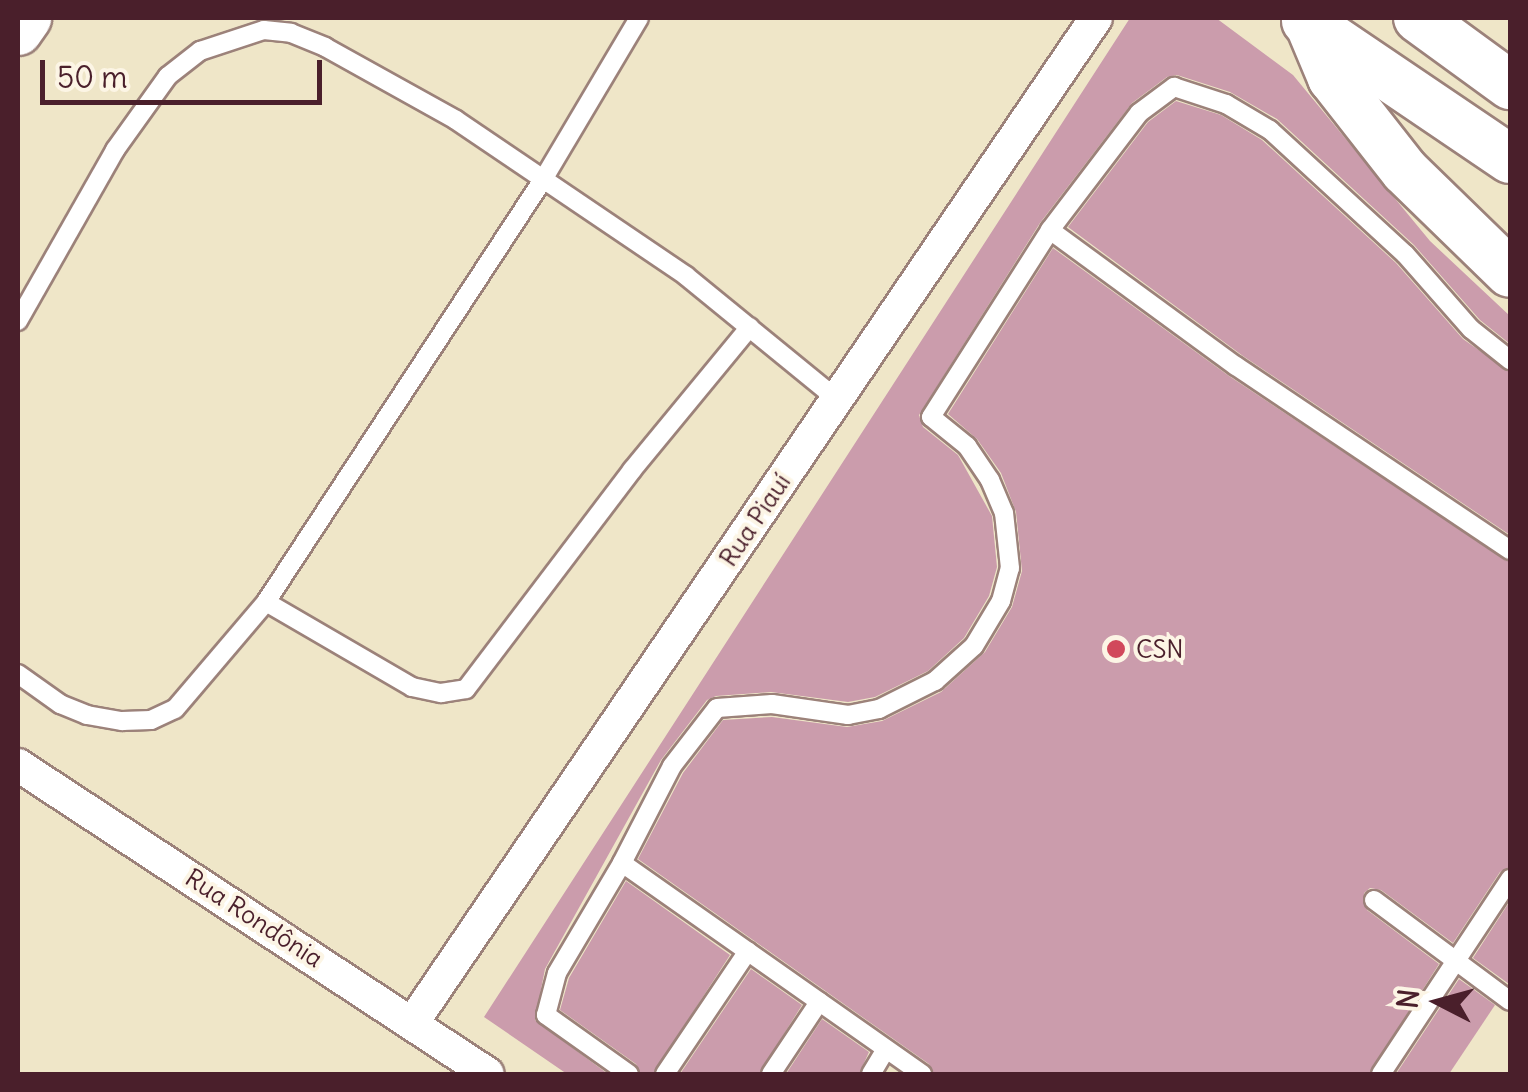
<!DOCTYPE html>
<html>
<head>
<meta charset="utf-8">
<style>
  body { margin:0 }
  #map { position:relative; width:1528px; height:1092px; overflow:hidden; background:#efe6c8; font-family:Delius,sans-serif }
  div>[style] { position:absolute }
  .building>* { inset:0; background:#cb9cac }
  .roads { filter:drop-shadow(2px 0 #9c827a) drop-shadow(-2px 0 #9c827a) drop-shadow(0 2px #9c827a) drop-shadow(0 -2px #9c827a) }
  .lane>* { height:18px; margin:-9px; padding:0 9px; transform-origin:9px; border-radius:9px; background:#fff }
  .street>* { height:32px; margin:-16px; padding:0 16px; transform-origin:16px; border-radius:16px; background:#fff }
  .secondary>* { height:48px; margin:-24px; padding:0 24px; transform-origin:24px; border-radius:24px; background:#fff }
  .dots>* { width:28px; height:28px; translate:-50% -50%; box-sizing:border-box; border:5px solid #fcf5e5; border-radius:50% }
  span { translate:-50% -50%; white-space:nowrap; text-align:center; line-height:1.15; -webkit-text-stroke:8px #fcf5e5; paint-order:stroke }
  .street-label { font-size:25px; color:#4a1f2b }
  .poi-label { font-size:25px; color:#4a1f2b }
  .left { translate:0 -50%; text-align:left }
  .frame { position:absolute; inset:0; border:20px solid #4a1f2b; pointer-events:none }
  .north { position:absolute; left:1388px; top:952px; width:100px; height:100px; -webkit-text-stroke:8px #fcf5e5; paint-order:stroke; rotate:276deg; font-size:28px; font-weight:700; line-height:40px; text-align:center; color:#4a1f2b }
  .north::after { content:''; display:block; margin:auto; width:35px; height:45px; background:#4a1f2b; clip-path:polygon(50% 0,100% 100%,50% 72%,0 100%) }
  .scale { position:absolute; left:40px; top:60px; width:282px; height:45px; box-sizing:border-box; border:5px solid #4a1f2b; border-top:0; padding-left:12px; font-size:30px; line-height:35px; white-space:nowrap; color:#4a1f2b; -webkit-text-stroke:8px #fcf5e5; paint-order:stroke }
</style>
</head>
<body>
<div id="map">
  <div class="building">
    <i style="clip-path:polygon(1130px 18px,1216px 18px,1293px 75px,1430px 241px,1510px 316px,1510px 344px,1480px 320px,1414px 245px,1277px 119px,1230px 92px,1177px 75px,1167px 77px,1132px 103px,1040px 223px,919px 415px,923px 427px,958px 455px,992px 516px,997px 567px,989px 596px,964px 638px,928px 671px,875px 697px,848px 702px,771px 692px,716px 696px,707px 700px,661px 760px,545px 969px,535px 1020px,608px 1074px,567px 1074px,484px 1017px)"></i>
    <i style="clip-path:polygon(1176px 101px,1221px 115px,1262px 140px,1396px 263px,1463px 339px,1510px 372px,1510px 535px,1243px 356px,1068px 227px,1148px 122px)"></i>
    <i style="clip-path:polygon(1053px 248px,1229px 376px,1510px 562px,1510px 867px,1500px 872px,1453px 943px,1381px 890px,1370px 888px,1364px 893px,1367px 910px,1439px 964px,1369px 1074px,934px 1074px,929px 1064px,638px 859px,683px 773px,723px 720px,772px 717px,847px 727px,882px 721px,941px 692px,985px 652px,1012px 607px,1022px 571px,1016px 512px,1001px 473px,977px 439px,948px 414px)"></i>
    <i style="clip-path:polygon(626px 881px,730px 955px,653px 1074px,641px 1074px,636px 1064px,560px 1010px,569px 978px)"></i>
    <i style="clip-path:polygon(1510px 901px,1510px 981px,1509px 984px,1473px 958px)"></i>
    <i style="clip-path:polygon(751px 969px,802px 1005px,759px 1074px,680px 1074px)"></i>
    <i style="clip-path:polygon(1459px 979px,1495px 1005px,1449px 1074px,1396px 1074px)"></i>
    <i style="clip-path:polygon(822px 1019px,869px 1052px,859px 1074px,786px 1074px)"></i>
  </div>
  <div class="roads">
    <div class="lane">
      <i style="left:1050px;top:230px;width:230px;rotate:36.2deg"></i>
      <i style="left:1236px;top:366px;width:330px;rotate:33.9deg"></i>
      <i style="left:18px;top:321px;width:197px;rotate:-60.4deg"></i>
      <i style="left:115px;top:150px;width:91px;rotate:-54.4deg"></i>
      <i style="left:168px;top:76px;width:41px;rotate:-38deg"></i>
      <i style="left:200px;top:51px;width:67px;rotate:-18.2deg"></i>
      <i style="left:264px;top:30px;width:27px;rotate:6deg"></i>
      <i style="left:291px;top:33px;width:37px;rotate:22deg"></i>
      <i style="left:325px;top:47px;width:150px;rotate:29.1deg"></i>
      <i style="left:456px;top:120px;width:278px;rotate:34.1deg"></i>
      <i style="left:686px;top:276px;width:195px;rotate:39.2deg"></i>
      <i style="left:266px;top:602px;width:169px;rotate:30.2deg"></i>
      <i style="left:412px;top:687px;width:30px;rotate:12deg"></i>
      <i style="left:441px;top:693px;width:25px;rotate:-9deg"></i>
      <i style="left:466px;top:689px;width:275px;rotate:-52.8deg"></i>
      <i style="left:632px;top:470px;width:185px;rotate:-50.5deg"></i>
      <i style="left:18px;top:674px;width:52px;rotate:35.5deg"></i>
      <i style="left:60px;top:704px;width:29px;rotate:22deg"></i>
      <i style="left:87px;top:715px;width:36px;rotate:10deg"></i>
      <i style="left:122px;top:721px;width:29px;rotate:-2deg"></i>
      <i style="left:151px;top:720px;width:26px;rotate:-25deg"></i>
      <i style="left:175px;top:709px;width:140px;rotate:-49.6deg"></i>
      <i style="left:266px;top:602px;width:507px;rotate:-56.75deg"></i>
      <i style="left:544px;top:178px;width:186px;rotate:-59.3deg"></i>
      <i style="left:622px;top:863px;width:367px;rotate:35.1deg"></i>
      <i style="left:1374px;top:900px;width:169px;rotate:36.6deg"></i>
      <i style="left:629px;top:1074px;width:102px;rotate:-144.6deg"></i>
      <i style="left:546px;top:1015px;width:43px;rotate:-75.3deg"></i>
      <i style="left:557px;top:973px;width:128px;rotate:-59.4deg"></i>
      <i style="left:622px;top:863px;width:109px;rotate:-62.7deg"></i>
      <i style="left:672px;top:766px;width:73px;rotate:-52.2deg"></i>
      <i style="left:717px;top:708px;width:55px;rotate:-4.2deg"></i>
      <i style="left:772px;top:704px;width:77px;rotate:8.2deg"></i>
      <i style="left:848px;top:715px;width:32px;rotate:-11deg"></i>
      <i style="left:879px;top:709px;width:63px;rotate:-26.6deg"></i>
      <i style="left:935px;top:681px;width:52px;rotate:-41.9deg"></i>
      <i style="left:974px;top:646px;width:52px;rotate:-59deg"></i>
      <i style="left:1001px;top:601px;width:34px;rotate:-75deg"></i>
      <i style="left:1010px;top:568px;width:55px;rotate:-96.2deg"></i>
      <i style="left:1004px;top:513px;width:36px;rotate:-113deg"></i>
      <i style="left:990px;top:480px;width:41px;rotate:-124.1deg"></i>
      <i style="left:967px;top:446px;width:46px;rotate:-141.1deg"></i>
      <i style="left:931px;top:417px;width:222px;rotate:-57.5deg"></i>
      <i style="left:1050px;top:230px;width:147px;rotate:-52.7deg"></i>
      <i style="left:1139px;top:113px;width:44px;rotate:-36.6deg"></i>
      <i style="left:1174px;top:87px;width:55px;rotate:18.1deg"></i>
      <i style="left:1226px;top:104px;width:51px;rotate:30.6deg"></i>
      <i style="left:1270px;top:130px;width:183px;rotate:42.6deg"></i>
      <i style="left:1405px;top:254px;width:100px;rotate:48.7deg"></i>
      <i style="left:1471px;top:329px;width:50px;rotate:38.5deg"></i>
      <i style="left:665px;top:1074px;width:148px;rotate:-56deg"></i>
      <i style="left:771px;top:1074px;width:87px;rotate:-56.3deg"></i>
      <i style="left:871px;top:1074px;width:29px;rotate:-59deg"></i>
      <i style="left:1381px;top:1074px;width:234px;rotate:-56.5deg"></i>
    </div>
    <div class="street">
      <i style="left:18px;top:765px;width:562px;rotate:33.32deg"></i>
      <i style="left:413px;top:1022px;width:1214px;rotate:-55.77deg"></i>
    </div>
    <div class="secondary">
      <i style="left:1418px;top:18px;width:114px;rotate:36.1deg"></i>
      <i style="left:1306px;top:21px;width:246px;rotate:34.1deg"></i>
      <i style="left:1309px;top:23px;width:60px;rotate:67.3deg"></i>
      <i style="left:1332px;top:78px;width:118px;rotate:51.9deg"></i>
      <i style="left:1405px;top:171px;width:146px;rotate:44.2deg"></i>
      <i style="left:18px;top:31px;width:16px;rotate:-55deg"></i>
    </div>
  </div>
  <div class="dots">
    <i style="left:1116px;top:649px;background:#d1495b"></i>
  </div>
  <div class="street-label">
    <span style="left:755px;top:520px;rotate:-56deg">Rua Piauí</span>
    <span style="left:254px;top:918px;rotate:33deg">Rua Rondônia</span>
  </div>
  <div class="poi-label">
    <span class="left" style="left:1136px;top:649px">CSN</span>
  </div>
  <div class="frame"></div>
  <div class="north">N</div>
  <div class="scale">50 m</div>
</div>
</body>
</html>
